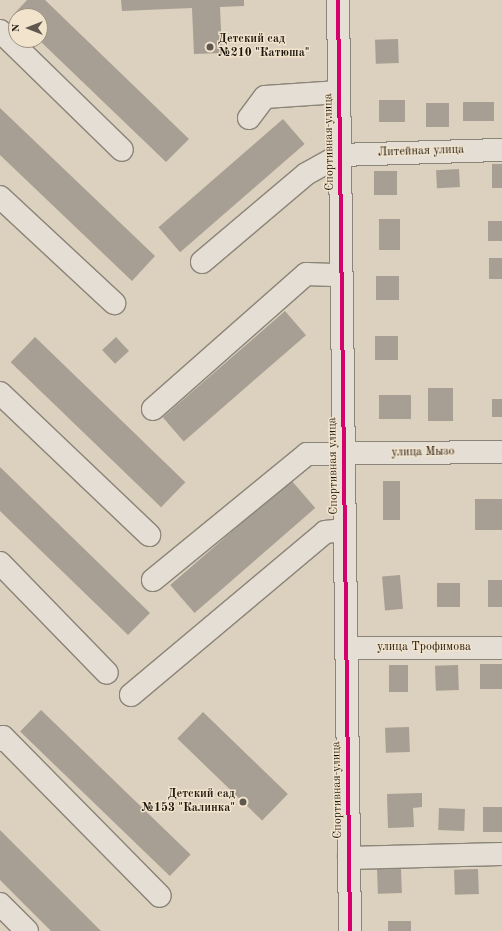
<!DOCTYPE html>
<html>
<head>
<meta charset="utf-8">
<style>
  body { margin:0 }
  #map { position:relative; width:502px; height:931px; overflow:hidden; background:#dcd0be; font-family:"Old Standard TT",serif }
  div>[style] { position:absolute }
  .building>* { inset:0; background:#a79f93; transform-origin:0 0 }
  .roads { filter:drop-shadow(1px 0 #8b8478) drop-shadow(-1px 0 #8b8478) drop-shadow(0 1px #8b8478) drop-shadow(0 -1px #8b8478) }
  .minor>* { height:22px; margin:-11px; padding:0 11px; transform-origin:11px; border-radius:11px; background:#e4ded4 }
  .cycleway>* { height:4px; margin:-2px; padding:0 2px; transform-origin:2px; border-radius:2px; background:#d6006c }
  .dots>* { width:11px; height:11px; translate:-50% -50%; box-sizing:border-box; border:2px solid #f1e3cc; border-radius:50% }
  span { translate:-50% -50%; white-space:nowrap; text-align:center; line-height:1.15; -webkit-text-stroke:3px #f1e3cc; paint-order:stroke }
  .poi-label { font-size:12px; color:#1e170e; font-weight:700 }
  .left { translate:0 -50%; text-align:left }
  .right { translate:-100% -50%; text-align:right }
  .street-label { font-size:12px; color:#1e170e }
  .north { position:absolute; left:8px; top:8px; width:40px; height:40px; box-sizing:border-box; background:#f1e3cc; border:1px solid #9d9180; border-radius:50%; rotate:270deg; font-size:11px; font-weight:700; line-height:16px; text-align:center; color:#1e170e }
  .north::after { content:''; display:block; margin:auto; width:14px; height:18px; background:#60584c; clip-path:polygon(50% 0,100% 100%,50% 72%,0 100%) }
</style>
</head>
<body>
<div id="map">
  <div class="building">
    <i style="clip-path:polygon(27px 0,45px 0,189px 139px,166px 162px,39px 40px,40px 16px,16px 18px,13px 15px)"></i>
    <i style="clip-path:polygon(121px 0,244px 0,244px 6px,220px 7px,222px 53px,194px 54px,192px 8px,122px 11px)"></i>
    <i style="left:398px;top:39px;width:24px;height:23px;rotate:88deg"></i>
    <i style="left:379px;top:100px;width:26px;height:22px"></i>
    <i style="left:463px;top:102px;width:31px;height:19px"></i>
    <i style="left:449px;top:103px;width:24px;height:23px;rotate:90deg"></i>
    <i style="clip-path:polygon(0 108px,155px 256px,132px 281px,0 155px)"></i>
    <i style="left:283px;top:119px;width:33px;height:165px;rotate:49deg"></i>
    <i style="left:492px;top:164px;width:10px;height:24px"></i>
    <i style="left:459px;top:169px;width:18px;height:23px;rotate:87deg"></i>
    <i style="left:397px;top:171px;width:24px;height:23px;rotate:90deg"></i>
    <i style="left:379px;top:219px;width:21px;height:31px"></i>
    <i style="left:488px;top:221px;width:14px;height:20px"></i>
    <i style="left:489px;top:258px;width:13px;height:21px"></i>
    <i style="left:376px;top:276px;width:23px;height:24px"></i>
    <i style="left:285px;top:311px;width:32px;height:162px;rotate:49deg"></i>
    <i style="left:375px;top:336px;width:23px;height:24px"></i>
    <i style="left:35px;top:337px;width:209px;height:35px;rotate:44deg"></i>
    <i style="left:116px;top:337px;width:19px;height:19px;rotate:47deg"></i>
    <i style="left:428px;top:388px;width:25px;height:33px"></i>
    <i style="left:379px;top:395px;width:32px;height:24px"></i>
    <i style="left:492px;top:399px;width:10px;height:18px"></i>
    <i style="clip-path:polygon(0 467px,150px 613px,128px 635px,0 511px)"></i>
    <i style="left:291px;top:480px;width:37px;height:160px;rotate:49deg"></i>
    <i style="left:383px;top:481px;width:17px;height:39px"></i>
    <i style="left:502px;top:499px;width:31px;height:27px;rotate:90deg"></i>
    <i style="left:400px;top:575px;width:34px;height:18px;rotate:85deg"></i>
    <i style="left:488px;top:580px;width:14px;height:27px"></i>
    <i style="left:437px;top:583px;width:23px;height:24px"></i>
    <i style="left:502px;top:664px;width:25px;height:22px;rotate:90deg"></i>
    <i style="left:408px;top:665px;width:27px;height:19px;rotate:90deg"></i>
    <i style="left:458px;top:665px;width:25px;height:23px;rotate:88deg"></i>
    <i style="left:41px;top:710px;width:208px;height:30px;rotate:44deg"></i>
    <i style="left:203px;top:712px;width:118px;height:37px;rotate:44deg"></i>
    <i style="left:409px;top:727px;width:25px;height:24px;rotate:88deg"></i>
    <i style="clip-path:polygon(422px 793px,422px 807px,413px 808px,414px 827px,388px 828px,387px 794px)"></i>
    <i style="left:502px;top:807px;width:25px;height:19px;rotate:90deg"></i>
    <i style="left:439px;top:808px;width:26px;height:22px;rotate:2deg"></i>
    <i style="clip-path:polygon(0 830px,101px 931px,51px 931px,0 880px)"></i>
    <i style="left:401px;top:868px;width:25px;height:24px;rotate:88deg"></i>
    <i style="left:478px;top:869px;width:25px;height:24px;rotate:88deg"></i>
    <i style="left:411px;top:921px;width:10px;height:23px;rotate:90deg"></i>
  </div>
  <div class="roads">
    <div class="minor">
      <i style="left:338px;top:0;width:931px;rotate:89.26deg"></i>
      <i style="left:0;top:31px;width:170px;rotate:44.3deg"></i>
      <i style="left:249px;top:118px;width:26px;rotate:-53deg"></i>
      <i style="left:265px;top:97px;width:74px;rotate:-3.9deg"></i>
      <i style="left:0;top:197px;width:156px;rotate:42.9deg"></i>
      <i style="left:202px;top:262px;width:136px;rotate:-40.2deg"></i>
      <i style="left:306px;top:174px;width:39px;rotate:-29deg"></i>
      <i style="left:340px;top:155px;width:162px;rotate:-1.8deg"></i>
      <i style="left:0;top:393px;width:206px;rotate:43.6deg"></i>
      <i style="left:153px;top:409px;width:204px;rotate:-41.4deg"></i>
      <i style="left:306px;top:274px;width:35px;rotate:2deg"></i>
      <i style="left:0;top:563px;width:153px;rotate:45.8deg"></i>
      <i style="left:153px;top:580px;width:199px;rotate:-39.3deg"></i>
      <i style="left:307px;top:454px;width:195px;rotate:-0.6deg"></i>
      <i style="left:346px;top:648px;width:156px"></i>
      <i style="left:131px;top:695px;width:253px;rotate:-40deg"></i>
      <i style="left:325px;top:532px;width:20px;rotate:-6deg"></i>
      <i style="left:0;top:740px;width:4px;rotate:-45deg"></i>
      <i style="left:3px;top:737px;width:223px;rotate:45.4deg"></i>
      <i style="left:349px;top:858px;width:153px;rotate:-1.5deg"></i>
      <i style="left:0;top:904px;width:38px;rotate:45deg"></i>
    </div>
  </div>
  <div class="cycleway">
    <i style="left:338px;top:0;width:931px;rotate:89.26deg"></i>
  </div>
  <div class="dots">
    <i style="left:210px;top:47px;background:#60584c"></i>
    <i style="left:243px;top:802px;background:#60584c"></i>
  </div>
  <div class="poi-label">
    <span class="left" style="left:218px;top:47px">Детский сад<br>№210 "Катюша"</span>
    <span class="right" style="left:235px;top:802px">Детский сад<br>№153 "Калинка"</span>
  </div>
  <div class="street-label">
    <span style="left:330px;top:142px;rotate:-91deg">Спортивная улица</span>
    <span style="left:421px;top:152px;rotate:-2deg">Литейная улица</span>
    <span style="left:423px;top:453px;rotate:-1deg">улица Мызо</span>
    <span style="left:334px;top:466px;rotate:-91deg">Спортивная улица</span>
    <span style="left:424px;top:648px">улица Трофимова</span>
    <span style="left:338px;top:790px;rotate:-91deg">Спортивная улица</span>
  </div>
  <div class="north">N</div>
</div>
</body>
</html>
